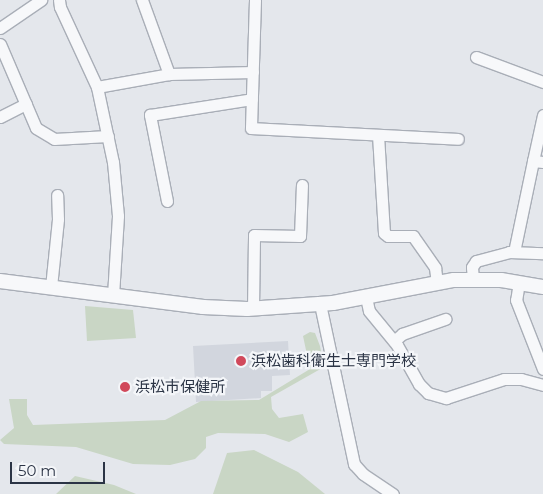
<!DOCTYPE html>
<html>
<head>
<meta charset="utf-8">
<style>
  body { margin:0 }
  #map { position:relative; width:543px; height:494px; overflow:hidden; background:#e4e7ec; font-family:Montserrat,"Noto Sans JP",sans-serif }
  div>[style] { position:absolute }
  .built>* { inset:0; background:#d2d6de }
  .green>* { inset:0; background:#c9d6c5 }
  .roads { filter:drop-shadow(1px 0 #a9aeb7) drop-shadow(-1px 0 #a9aeb7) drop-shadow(0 1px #a9aeb7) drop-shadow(0 -1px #a9aeb7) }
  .minor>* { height:11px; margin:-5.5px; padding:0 5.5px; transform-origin:5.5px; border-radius:5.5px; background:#f7f8fa }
  .tertiary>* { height:14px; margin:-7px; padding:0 7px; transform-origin:7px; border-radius:7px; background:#f7f8fa }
  .dots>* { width:14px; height:14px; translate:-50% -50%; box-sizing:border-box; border:2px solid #f4f6f9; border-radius:50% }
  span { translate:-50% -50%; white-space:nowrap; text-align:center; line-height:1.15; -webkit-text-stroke:4.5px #f4f6f9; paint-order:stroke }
  .poi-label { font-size:15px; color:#2b3445 }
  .left { translate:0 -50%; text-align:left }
  .scale { position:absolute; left:10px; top:462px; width:95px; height:22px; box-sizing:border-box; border:2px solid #2b3445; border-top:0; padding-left:6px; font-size:15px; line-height:18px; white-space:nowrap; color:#2b3445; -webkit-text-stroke:4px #f4f6f9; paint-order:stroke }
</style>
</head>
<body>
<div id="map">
  <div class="built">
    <i style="clip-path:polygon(288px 341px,290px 375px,272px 376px,272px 391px,261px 391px,261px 398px,196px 402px,193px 346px)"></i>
  </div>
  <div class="green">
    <i style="clip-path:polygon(85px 306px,133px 310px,136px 338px,87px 341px)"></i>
    <i style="clip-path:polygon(310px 332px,315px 333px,320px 346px,324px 367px,271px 397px,272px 409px,279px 418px,303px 414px,308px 432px,289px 442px,265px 434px,218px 433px,206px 437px,206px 448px,195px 459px,170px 465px,133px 464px,76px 447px,4px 444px,0 440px,14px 428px,9px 399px,27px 399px,27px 415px,33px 425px,165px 420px,201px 401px,259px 400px,310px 369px,303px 336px)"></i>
    <i style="clip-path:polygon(254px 450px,298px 472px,325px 494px,213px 494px,227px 453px)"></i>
    <i style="clip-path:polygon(75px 476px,114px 485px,136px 494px,56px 494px)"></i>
  </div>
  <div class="roads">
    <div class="minor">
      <i style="left:59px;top:0;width:7px;rotate:82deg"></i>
      <i style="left:60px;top:7px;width:88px;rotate:65.2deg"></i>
      <i style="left:97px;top:87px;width:77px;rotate:78deg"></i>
      <i style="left:113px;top:162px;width:54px;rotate:84.7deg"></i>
      <i style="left:118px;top:216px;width:79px;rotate:93.6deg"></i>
      <i style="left:142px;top:0;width:79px;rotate:70deg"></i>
      <i style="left:255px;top:0;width:128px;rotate:91.8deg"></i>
      <i style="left:251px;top:128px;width:207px;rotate:3deg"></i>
      <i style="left:0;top:28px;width:50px;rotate:-34.3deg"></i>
      <i style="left:0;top:44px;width:91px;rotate:66.8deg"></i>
      <i style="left:36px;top:128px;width:21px;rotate:31deg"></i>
      <i style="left:54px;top:139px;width:54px;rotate:-3.2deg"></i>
      <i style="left:476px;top:57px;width:72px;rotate:20.5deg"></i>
      <i style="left:97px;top:87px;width:73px;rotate:-10.2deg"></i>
      <i style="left:169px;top:74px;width:84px;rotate:-1.4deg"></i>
      <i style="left:0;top:117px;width:29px;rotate:-27deg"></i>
      <i style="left:378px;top:135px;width:98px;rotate:86.5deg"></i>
      <i style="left:384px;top:233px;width:5px;rotate:37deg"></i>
      <i style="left:388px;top:236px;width:25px"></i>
      <i style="left:413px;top:236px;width:39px;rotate:55deg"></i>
      <i style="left:435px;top:268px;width:14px;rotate:82deg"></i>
      <i style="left:533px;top:161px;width:47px;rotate:-77.7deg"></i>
      <i style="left:167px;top:201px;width:88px;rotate:-101.2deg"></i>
      <i style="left:150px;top:115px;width:103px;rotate:-8.9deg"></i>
      <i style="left:514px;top:252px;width:93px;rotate:-78.2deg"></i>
      <i style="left:533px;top:161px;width:10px;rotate:6deg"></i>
      <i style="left:473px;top:279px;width:12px;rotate:-95deg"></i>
      <i style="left:472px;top:267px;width:7px;rotate:-56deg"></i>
      <i style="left:476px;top:261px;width:34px;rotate:-15deg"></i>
      <i style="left:509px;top:252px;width:34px;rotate:2deg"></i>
      <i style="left:519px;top:282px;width:18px;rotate:99deg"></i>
      <i style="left:516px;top:300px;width:74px;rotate:68.6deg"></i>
      <i style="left:51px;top:287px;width:68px;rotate:-84.1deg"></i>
      <i style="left:58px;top:219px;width:24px;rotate:-92deg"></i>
      <i style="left:366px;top:297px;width:14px;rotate:78deg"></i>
      <i style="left:369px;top:311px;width:44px;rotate:50.5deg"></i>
      <i style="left:397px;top:345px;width:45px;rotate:60.6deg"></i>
      <i style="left:419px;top:384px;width:13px;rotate:45deg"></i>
      <i style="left:428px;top:393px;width:19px;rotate:16deg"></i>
      <i style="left:446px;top:398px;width:61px;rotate:-18.1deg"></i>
      <i style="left:504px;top:379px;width:17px"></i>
      <i style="left:521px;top:379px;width:23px;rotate:15deg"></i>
      <i style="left:320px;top:304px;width:164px;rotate:78deg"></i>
      <i style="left:354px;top:464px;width:13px;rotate:48deg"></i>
      <i style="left:363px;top:474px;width:36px;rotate:34deg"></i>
      <i style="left:253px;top:309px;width:74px;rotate:-89.2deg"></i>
      <i style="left:254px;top:235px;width:46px;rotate:1.2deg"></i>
      <i style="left:300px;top:236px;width:51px;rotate:-87.8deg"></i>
      <i style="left:394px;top:341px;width:11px;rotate:-41deg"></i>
      <i style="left:402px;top:334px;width:46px;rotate:-19.2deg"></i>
    </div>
    <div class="tertiary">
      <i style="left:0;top:281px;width:205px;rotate:7.3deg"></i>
      <i style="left:203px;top:307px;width:44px;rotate:2.6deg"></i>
      <i style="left:247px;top:309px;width:86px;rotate:-4deg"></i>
      <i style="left:333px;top:303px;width:123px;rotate:-10.8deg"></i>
      <i style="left:454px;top:280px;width:47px"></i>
      <i style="left:501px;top:280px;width:43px;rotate:9.5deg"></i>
    </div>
  </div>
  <div class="dots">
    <i style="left:241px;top:361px;background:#d1495b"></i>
    <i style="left:125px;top:387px;background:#d1495b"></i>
  </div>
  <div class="poi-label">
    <span class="left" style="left:251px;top:361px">浜松歯科衛生士専門学校</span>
    <span class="left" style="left:135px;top:387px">浜松市保健所</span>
  </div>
  <div class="scale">50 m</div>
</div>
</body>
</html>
